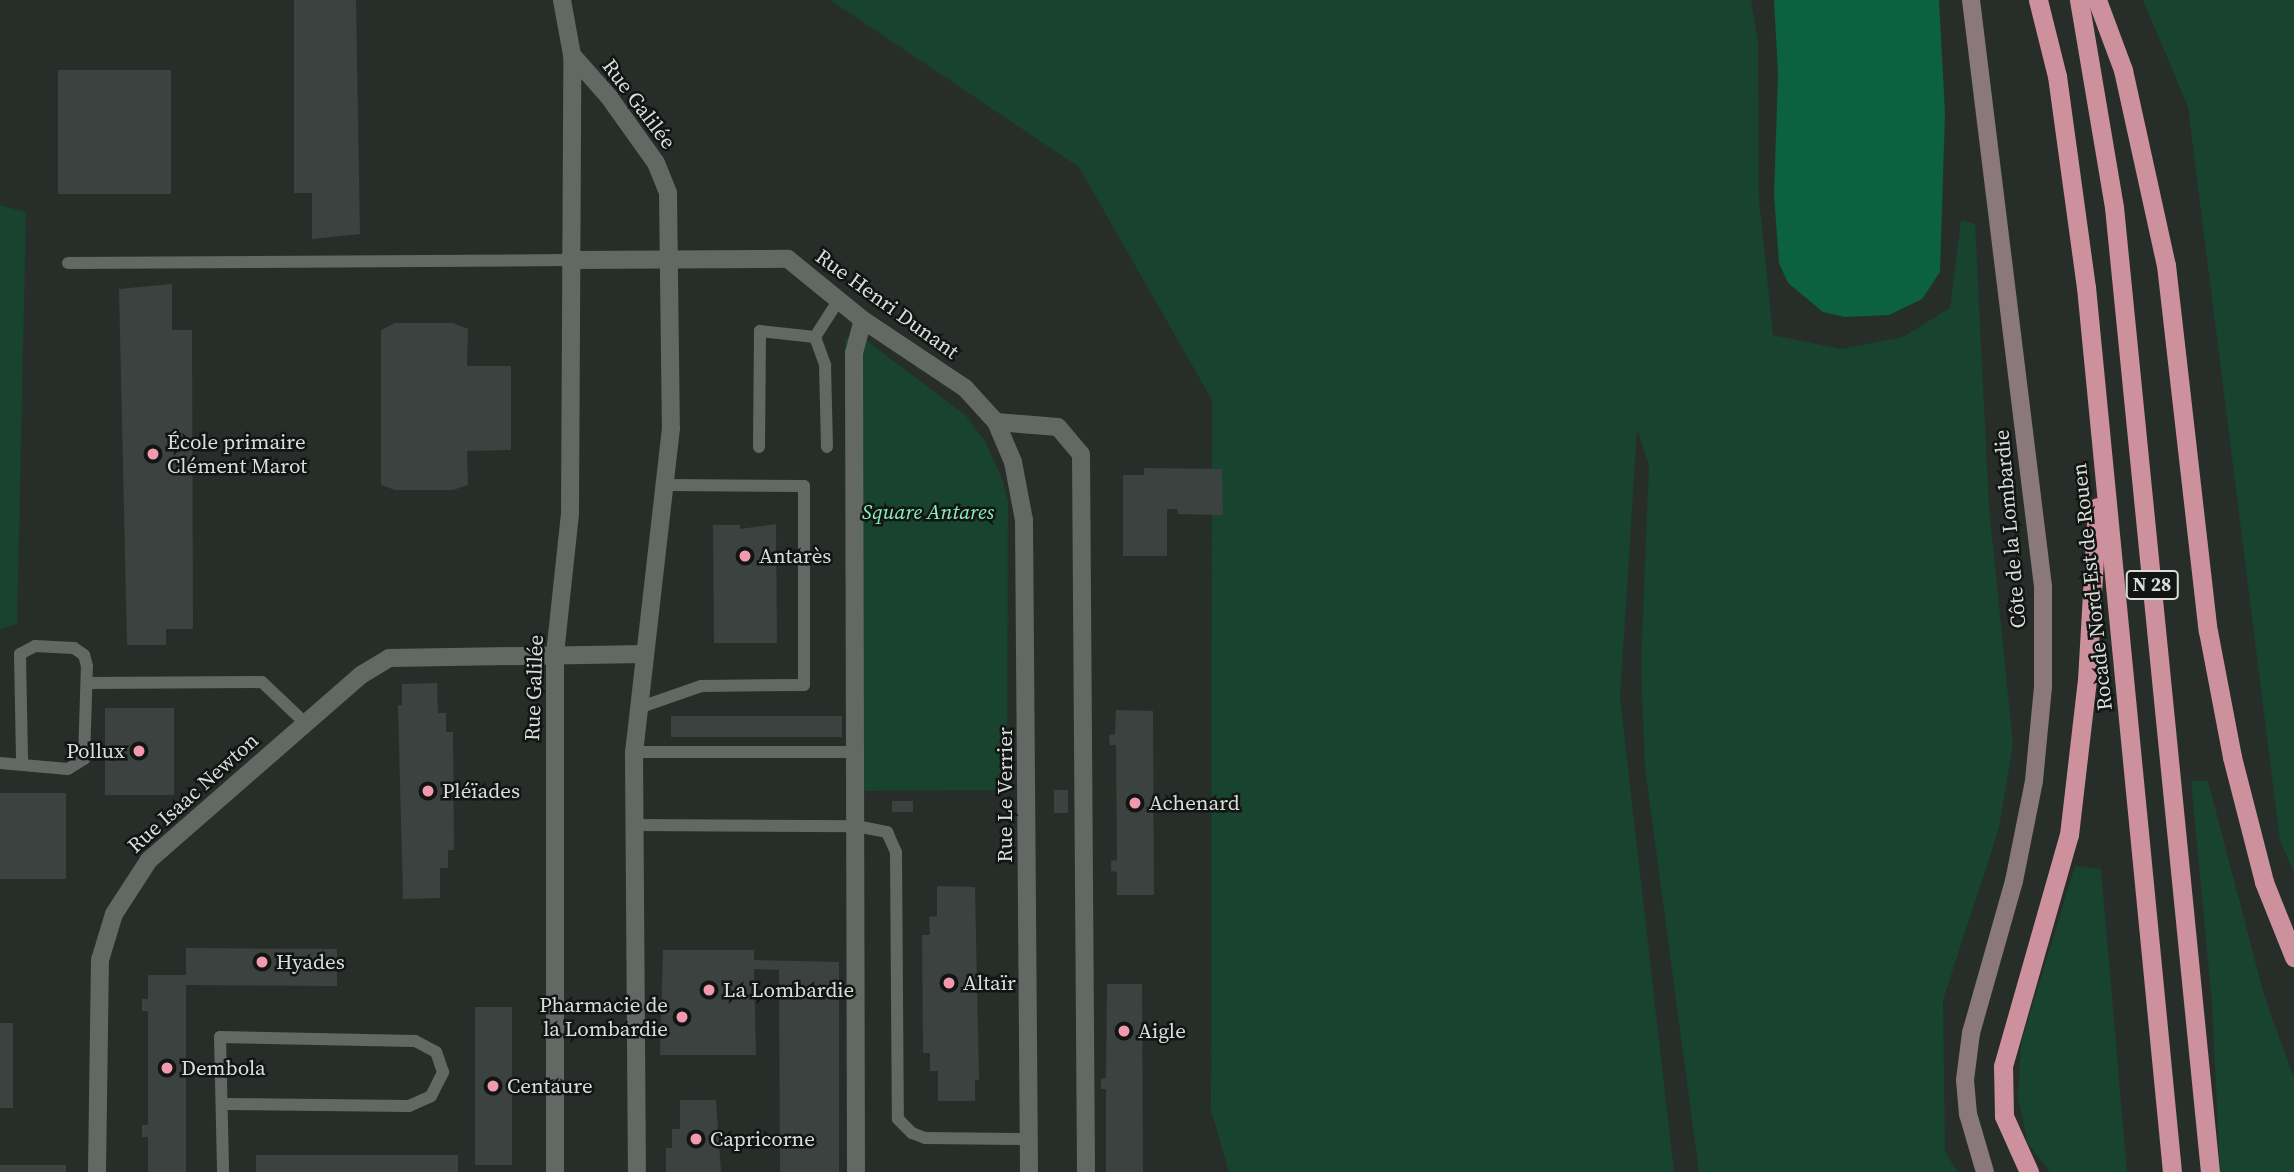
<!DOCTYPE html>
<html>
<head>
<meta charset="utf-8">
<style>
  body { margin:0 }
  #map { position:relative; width:2294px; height:1172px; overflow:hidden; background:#272e2a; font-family:"Source Serif 4",serif }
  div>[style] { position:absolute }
  .green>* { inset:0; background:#17432f }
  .water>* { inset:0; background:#0b6140 }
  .building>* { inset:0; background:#3c423f; transform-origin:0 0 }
  .service>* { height:12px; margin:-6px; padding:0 6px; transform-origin:6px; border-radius:6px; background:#626965 }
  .pedestrian>* { height:18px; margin:-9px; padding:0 9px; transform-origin:9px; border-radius:9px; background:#626965 }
  .minor>* { height:18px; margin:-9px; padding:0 9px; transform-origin:9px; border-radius:9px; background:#626965 }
  .tertiary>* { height:18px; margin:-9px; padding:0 9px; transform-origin:9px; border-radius:9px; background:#626965 }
  .secondary>* { height:18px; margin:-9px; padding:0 9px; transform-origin:9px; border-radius:9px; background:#8a787a }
  .trunk>* { height:19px; margin:-9.5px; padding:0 9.5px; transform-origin:9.5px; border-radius:9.5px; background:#cc919c }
  .dots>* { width:19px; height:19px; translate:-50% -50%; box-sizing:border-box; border:4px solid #121513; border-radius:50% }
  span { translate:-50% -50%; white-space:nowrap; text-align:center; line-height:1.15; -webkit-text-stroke:5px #121513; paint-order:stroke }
  .shield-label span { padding:2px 5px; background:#121513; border:2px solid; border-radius:5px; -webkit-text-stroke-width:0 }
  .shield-label { font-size:19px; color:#d9dedb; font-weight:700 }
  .street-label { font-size:21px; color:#d9dedb }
  .poi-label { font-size:21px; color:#d9dedb }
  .left { translate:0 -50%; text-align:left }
  .right { translate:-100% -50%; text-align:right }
  .park-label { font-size:21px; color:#89f2be; font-style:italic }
</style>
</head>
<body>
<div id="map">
  <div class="green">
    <i style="clip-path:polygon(830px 0,1751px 0,1758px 42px,1759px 199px,1773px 335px,1841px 349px,1903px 337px,1950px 308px,1961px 220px,1975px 224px,1989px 507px,2013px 744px,1999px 828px,1943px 1000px,1945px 1152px,1958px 1172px,1699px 1172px,1645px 767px,1641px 666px,1649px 465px,1637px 429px,1620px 698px,1674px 1172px,1229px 1172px,1211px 1110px,1212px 400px,1079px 167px)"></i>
    <i style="clip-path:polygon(2143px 0,2294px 0,2294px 872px,2280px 841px,2188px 107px)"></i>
    <i style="clip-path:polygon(0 205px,26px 212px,17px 624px,0 629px)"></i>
    <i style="clip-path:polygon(854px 331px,966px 416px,985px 441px,1002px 479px,1008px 501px,1007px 790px,850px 791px,845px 340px)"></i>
    <i style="clip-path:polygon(2191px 781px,2208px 781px,2264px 995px,2294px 1078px,2294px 1172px,2220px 1172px,2212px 1003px)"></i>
    <i style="clip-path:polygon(2075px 866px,2101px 869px,2127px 1172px,2050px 1172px,2028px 1144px,2018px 1097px,2021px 1043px)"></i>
  </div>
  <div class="water">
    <i style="clip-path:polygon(1774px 0,1939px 0,1945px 113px,1940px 272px,1922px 299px,1889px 315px,1845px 317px,1823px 312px,1788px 283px,1779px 263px,1774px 195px,1778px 74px)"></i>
  </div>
  <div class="building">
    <i style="clip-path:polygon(294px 0,356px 0,360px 234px,312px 239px,312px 193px,294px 193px)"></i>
    <i style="left:171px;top:70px;width:124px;height:113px;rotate:90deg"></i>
    <i style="clip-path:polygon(172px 284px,172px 330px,192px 330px,193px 629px,166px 629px,166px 645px,127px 645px,119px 289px)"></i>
    <i style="clip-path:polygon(395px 323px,453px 323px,468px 329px,467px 366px,511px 366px,511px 450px,467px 451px,468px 485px,453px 490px,395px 490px,381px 485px,381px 330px)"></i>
    <i style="clip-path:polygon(1144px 468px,1222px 469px,1223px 515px,1178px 514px,1177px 509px,1167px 509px,1167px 556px,1123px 556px,1123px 475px,1144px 475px)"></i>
    <i style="clip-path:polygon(776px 524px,777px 643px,714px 643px,713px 525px,740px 525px,740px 529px)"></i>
    <i style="clip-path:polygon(437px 683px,438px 713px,446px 713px,446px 732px,453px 732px,454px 850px,448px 850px,448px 868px,440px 868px,440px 898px,403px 899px,398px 705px,402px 705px,402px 684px)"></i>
    <i style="left:105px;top:708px;width:69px;height:87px"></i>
    <i style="clip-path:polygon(1116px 710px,1153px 711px,1154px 895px,1117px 895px,1117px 872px,1111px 871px,1111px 861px,1117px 860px,1116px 745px,1110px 745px,1109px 735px,1115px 734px)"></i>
    <i style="left:842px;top:716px;width:21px;height:171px;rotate:90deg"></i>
    <i style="left:1054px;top:790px;width:14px;height:23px"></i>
    <i style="left:0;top:793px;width:66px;height:86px"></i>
    <i style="left:892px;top:801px;width:21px;height:11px"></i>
    <i style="clip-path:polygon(937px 886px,975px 887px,979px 1080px,975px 1080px,975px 1101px,938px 1101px,938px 1071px,930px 1071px,930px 1053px,923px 1053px,922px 935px,930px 935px,929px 917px,937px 916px)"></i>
    <i style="clip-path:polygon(186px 948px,337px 949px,337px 986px,186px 985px,186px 1172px,148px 1172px,148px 1137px,142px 1137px,142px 1125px,148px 1125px,148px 1011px,142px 1011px,142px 999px,148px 999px,148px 975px,186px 975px)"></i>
    <i style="clip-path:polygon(663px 950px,754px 950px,754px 960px,839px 962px,839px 1172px,780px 1172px,779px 970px,754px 969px,756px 1055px,660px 1055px)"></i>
    <i style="clip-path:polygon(1107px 984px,1142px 984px,1143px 1172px,1106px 1172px,1106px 1089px,1101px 1089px,1101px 1079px,1106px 1078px)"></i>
    <i style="left:475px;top:1007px;width:37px;height:158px"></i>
    <i style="left:0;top:1023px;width:13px;height:85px"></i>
    <i style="clip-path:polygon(680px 1100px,716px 1100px,721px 1172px,666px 1172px,666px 1148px,672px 1148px,672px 1129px,680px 1129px)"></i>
    <i style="left:256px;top:1155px;width:202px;height:17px"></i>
    <i style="left:0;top:1165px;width:66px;height:7px"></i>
  </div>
  <div class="service">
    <i style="left:68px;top:263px;width:500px;rotate:-0.34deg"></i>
    <i style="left:815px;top:337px;width:30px;rotate:70deg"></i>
    <i style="left:825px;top:365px;width:82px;rotate:88.6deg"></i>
    <i style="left:759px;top:447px;width:116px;rotate:-89.5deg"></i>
    <i style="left:760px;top:331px;width:55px;rotate:6.2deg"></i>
    <i style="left:815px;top:337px;width:43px;rotate:-57.4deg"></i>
    <i style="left:88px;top:683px;width:174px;rotate:-0.3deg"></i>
    <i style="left:262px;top:682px;width:59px;rotate:43.6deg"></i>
    <i style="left:638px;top:708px;width:67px;rotate:-19.2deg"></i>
    <i style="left:701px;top:686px;width:103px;rotate:-0.6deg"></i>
    <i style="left:804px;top:685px;width:199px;rotate:-90deg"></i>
    <i style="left:804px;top:486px;width:138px;rotate:-179.6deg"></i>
    <i style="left:634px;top:752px;width:221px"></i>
    <i style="left:0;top:763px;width:68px;rotate:5deg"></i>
    <i style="left:68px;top:769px;width:19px;rotate:-32deg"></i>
    <i style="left:84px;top:759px;width:93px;rotate:-88.2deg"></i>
    <i style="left:87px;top:666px;width:11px;rotate:-105deg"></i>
    <i style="left:84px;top:655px;width:12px;rotate:-145deg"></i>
    <i style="left:74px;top:648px;width:39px;rotate:-177deg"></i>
    <i style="left:35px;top:646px;width:17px;rotate:152deg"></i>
    <i style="left:20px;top:654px;width:108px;rotate:88.9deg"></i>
    <i style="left:634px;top:825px;width:222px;rotate:0.3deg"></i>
    <i style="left:856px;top:826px;width:32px;rotate:11deg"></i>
    <i style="left:887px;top:832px;width:22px;rotate:66deg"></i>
    <i style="left:896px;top:852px;width:267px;rotate:89.6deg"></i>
    <i style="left:898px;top:1119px;width:20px;rotate:45deg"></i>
    <i style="left:912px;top:1133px;width:14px;rotate:21deg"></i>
    <i style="left:925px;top:1138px;width:104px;rotate:0.6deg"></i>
    <i style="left:222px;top:1104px;width:187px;rotate:0.6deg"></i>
    <i style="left:409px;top:1106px;width:24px;rotate:-24deg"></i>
    <i style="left:431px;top:1096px;width:27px;rotate:-63deg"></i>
    <i style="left:443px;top:1072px;width:21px;rotate:-109deg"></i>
    <i style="left:436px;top:1052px;width:24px;rotate:-152deg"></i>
    <i style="left:415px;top:1041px;width:195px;rotate:-178.8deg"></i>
    <i style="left:220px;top:1037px;width:135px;rotate:88.7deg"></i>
  </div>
  <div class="pedestrian">
    <i style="left:856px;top:1172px;width:819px;rotate:-90.14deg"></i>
    <i style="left:854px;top:353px;width:34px;rotate:-75deg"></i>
  </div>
  <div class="minor">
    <i style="left:568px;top:260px;width:220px;rotate:-0.3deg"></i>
    <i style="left:788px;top:259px;width:97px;rotate:39.1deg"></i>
    <i style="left:863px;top:320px;width:123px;rotate:33.7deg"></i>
    <i style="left:965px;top:388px;width:46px;rotate:47.6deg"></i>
    <i style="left:996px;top:422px;width:43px;rotate:67deg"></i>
    <i style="left:1013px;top:462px;width:59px;rotate:79.3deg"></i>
    <i style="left:1024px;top:520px;width:652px;rotate:89.56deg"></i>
    <i style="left:996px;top:422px;width:62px;rotate:4.6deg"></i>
    <i style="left:1058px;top:427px;width:35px;rotate:50deg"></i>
    <i style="left:1081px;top:454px;width:718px;rotate:89.6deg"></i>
    <i style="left:97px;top:1172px;width:212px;rotate:-89.2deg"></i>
    <i style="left:100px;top:960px;width:48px;rotate:-73.1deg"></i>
    <i style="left:114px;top:914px;width:64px;rotate:-57.1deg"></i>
    <i style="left:149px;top:860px;width:281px;rotate:-41.1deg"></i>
    <i style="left:361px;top:675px;width:33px;rotate:-31deg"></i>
    <i style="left:389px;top:658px;width:256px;rotate:-0.9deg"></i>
  </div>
  <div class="tertiary">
    <i style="left:572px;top:55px;width:56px;rotate:48.6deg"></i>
    <i style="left:609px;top:97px;width:81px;rotate:54.5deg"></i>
    <i style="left:656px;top:163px;width:32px;rotate:68deg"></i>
    <i style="left:668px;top:193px;width:235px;rotate:89.3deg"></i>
    <i style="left:671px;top:428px;width:326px;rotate:96.5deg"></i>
    <i style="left:634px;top:752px;width:420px;rotate:89.6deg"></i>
    <i style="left:555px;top:1172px;width:518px;rotate:-90deg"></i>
    <i style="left:555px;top:654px;width:142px;rotate:-83.9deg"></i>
    <i style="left:570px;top:513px;width:458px;rotate:-89.7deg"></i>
    <i style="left:572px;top:55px;width:56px;rotate:-100.3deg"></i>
  </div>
  <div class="secondary">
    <i style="left:1971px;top:0;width:590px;rotate:83deg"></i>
    <i style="left:2043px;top:586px;width:101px;rotate:90deg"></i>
    <i style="left:2043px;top:687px;width:94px;rotate:95.5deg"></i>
    <i style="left:2034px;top:781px;width:102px;rotate:101.3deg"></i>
    <i style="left:2014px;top:881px;width:158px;rotate:105.8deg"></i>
    <i style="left:1971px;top:1033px;width:47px;rotate:97.3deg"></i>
    <i style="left:1965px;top:1080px;width:34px;rotate:85deg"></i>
    <i style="left:1968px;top:1114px;width:60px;rotate:73.7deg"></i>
  </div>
  <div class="trunk">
    <i style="left:2038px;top:0;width:78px;rotate:76deg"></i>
    <i style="left:2057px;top:76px;width:213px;rotate:82.2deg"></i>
    <i style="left:2086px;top:287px;width:889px;rotate:84.45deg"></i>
    <i style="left:2079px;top:0;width:210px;rotate:80.4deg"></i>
    <i style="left:2114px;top:207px;width:970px;rotate:84.32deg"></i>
    <i style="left:2097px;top:0;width:75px;rotate:69.6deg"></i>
    <i style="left:2123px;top:70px;width:200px;rotate:77.6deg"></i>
    <i style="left:2166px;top:265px;width:368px;rotate:83.5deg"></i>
    <i style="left:2208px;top:631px;width:128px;rotate:79.2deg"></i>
    <i style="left:2232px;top:757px;width:129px;rotate:75.6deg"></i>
    <i style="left:2264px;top:882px;width:81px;rotate:68.2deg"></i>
    <i style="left:2029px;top:1172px;width:61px;rotate:-114.1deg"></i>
    <i style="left:2004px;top:1116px;width:50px;rotate:-91.1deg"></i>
    <i style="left:2003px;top:1066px;width:240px;rotate:-74.1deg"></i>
    <i style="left:2069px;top:835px;width:156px;rotate:-83.4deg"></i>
    <i style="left:2087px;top:680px;width:173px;rotate:-86.7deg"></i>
  </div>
  <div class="dots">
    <i style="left:153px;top:454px;background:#f29aad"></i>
    <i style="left:745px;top:556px;background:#f29aad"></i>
    <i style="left:139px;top:751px;background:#f29aad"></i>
    <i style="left:428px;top:791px;background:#f29aad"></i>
    <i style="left:1135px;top:803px;background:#f29aad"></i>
    <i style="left:262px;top:962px;background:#f29aad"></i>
    <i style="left:949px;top:983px;background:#f29aad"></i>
    <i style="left:709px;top:990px;background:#f29aad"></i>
    <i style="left:682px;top:1017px;background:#f29aad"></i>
    <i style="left:1124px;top:1031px;background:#f29aad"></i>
    <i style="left:167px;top:1068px;background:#f29aad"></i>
    <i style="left:493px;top:1086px;background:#f29aad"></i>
    <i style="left:696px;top:1139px;background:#f29aad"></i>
  </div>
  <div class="shield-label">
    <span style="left:2152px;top:585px">N 28</span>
  </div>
  <div class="street-label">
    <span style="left:639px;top:104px;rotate:53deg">Rue Galilée</span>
    <span style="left:887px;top:304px;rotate:36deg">Rue Henri Dunant</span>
    <span style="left:2010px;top:529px;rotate:-95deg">Côte de la Lombardie</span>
    <span style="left:2092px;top:587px;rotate:-96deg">Rocade Nord-Est de Rouen</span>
    <span style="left:534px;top:688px;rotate:-88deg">Rue Galilée</span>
    <span style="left:193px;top:793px;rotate:-42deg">Rue Isaac Newton</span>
    <span style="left:1005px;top:795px;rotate:-90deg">Rue Le Verrier</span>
  </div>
  <div class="poi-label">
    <span class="left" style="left:167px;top:454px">École primaire<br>Clément Marot</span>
    <span class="left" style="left:759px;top:556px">Antarès</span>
    <span class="right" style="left:125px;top:751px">Pollux</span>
    <span class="left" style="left:442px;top:791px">Pléïades</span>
    <span class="left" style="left:1149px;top:803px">Achenard</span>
    <span class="left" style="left:276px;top:962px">Hyades</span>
    <span class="left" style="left:963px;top:983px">Altaïr</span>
    <span class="left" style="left:723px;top:990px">La Lombardie</span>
    <span class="right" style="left:668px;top:1017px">Pharmacie de<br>la Lombardie</span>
    <span class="left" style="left:1138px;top:1031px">Aigle</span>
    <span class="left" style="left:181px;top:1068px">Dembola</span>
    <span class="left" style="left:507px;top:1086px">Centaure</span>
    <span class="left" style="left:710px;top:1139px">Capricorne</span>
  </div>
  <div class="park-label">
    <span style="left:928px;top:512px">Square Antares</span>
  </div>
</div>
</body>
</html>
